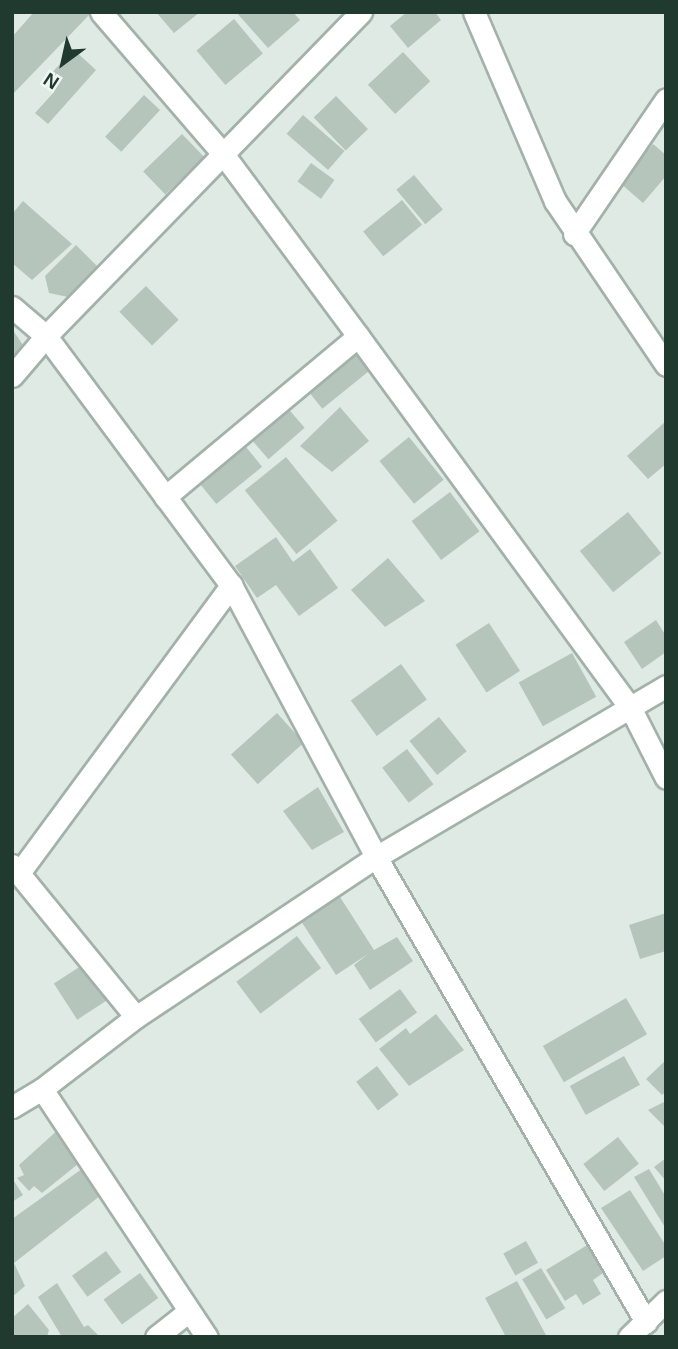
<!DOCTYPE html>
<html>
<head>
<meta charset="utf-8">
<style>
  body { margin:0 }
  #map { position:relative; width:678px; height:1349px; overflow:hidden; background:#dfeae4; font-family:Arial,sans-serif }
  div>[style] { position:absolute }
  .building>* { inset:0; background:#b5c5bc; transform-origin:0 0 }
  .roads { filter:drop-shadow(2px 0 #a2b2aa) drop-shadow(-2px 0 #a2b2aa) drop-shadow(0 2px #a2b2aa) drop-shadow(0 -2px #a2b2aa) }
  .minor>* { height:21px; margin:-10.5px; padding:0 10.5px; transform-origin:10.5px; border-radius:10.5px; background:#fff }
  span { translate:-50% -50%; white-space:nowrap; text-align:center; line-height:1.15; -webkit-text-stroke:5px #f0f7f2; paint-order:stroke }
  .frame { position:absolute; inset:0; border:14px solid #213a2f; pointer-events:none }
  .north { position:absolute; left:28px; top:28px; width:70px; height:70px; -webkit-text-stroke:5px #f0f7f2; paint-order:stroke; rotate:213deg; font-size:19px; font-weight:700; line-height:28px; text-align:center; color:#213a2f }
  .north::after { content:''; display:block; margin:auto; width:24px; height:32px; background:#213a2f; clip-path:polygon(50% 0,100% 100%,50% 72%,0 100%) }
</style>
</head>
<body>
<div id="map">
  <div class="building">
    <i style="clip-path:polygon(34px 12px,92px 12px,12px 95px,12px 37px)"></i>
    <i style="clip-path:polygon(156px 12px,200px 12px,174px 33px)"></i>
    <i style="clip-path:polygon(236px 12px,293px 12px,300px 20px,268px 48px)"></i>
    <i style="clip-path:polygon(407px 12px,435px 12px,441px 20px,408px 48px,390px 26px)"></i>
    <i style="left:234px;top:19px;width:45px;height:49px;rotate:50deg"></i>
    <i style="clip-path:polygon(73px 49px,96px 70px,48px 124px,35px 113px,54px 92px,43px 83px)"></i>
    <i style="left:403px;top:52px;width:40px;height:48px;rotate:47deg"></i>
    <i style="left:144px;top:95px;width:22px;height:57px;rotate:43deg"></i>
    <i style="left:336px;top:96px;width:46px;height:31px;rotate:46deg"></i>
    <i style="left:303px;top:115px;width:55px;height:25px;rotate:41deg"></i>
    <i style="left:182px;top:134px;width:32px;height:54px;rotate:46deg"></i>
    <i style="clip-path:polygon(653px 144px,666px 155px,666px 176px,643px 203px,620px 183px)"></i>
    <i style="left:311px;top:163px;width:29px;height:23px;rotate:36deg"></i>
    <i style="left:414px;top:175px;width:45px;height:23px;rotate:50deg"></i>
    <i style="left:402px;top:200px;width:32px;height:50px;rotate:51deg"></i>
    <i style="clip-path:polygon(23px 201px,72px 244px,32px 280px,12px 263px,12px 214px)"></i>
    <i style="clip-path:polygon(76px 245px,98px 267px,68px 297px,49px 293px,45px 276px)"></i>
    <i style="left:146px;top:286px;width:47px;height:37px;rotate:46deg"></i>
    <i style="clip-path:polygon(12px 329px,30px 355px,12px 362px)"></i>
    <i style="left:352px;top:350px;width:27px;height:60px;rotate:51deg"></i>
    <i style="left:285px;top:405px;width:30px;height:48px;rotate:49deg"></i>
    <i style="clip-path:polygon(340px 407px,369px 441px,332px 472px,300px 446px)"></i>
    <i style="clip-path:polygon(666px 421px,666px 464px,648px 479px,627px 456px)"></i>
    <i style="left:409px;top:437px;width:55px;height:38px;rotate:51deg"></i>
    <i style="left:242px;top:442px;width:32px;height:59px;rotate:51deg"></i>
    <i style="left:286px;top:457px;width:82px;height:53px;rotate:51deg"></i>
    <i style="left:450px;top:492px;width:49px;height:48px;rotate:53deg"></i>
    <i style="left:628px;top:512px;width:53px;height:62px;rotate:51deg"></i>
    <i style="clip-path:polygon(276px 537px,293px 562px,310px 549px,338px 588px,299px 616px,276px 585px,257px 598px,235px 566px)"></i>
    <i style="clip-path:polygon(388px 558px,425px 601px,385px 627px,351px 590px)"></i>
    <i style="clip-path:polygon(656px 620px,666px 636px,666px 652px,642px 669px,624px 642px)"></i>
    <i style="left:489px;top:623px;width:57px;height:40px;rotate:57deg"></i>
    <i style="left:572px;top:653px;width:50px;height:61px;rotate:61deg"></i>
    <i style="left:401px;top:664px;width:44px;height:62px;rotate:54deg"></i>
    <i style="left:277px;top:713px;width:40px;height:62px;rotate:48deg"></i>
    <i style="left:439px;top:717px;width:44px;height:38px;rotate:51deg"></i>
    <i style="left:407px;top:749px;width:44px;height:31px;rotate:53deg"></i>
    <i style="clip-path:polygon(318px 787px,344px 832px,312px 850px,283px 811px)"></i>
    <i style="clip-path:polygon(340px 897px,374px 950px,397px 937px,413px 961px,370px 990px,354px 965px,368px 954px,336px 975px,301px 921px)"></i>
    <i style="clip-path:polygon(666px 913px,666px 951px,640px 959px,629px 925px)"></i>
    <i style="left:297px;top:936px;width:40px;height:76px;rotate:53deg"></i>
    <i style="left:84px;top:964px;width:43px;height:36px;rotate:57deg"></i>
    <i style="left:400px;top:989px;width:29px;height:51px;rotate:54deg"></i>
    <i style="left:626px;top:998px;width:42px;height:96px;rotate:60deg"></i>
    <i style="clip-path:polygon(436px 1014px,464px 1050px,409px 1086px,379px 1049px,406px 1028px,410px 1034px)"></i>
    <i style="left:624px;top:1056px;width:33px;height:62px;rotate:61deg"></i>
    <i style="clip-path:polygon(666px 1060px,666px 1092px,662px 1095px,646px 1079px)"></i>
    <i style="left:377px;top:1066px;width:36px;height:26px;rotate:53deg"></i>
    <i style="clip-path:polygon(666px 1101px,666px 1128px,648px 1110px)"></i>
    <i style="clip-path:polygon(60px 1128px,83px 1160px,42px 1193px,34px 1186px,29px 1191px,17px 1178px,24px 1175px,19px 1165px)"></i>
    <i style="left:618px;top:1137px;width:34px;height:44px;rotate:52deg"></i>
    <i style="clip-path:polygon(666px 1158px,666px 1181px,654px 1167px)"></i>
    <i style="clip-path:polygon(86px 1166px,105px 1192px,14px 1263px,25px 1286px,12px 1297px,12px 1219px)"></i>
    <i style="clip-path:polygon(649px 1169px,666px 1197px,666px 1229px,634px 1177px)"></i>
    <i style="clip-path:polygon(12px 1178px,23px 1195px,12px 1202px)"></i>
    <i style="clip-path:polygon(630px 1190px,666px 1246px,666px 1256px,643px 1271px,601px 1208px)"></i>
    <i style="left:526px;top:1241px;width:25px;height:26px;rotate:61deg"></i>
    <i style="clip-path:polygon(589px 1244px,606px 1271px,593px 1280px,601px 1294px,583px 1305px,576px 1294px,565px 1301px,546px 1270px)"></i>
    <i style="left:106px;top:1251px;width:26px;height:42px;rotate:54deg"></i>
    <i style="left:541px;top:1268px;width:47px;height:22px;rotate:59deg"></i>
    <i style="left:140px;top:1273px;width:31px;height:45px;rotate:54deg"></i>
    <i style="clip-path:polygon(517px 1281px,547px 1337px,506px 1337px,485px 1298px)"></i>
    <i style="clip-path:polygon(57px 1283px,84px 1327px,88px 1325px,100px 1337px,62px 1337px,38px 1297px)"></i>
    <i style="clip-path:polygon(28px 1304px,49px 1330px,47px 1337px,12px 1337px,12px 1318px)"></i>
  </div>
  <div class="roads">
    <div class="minor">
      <i style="left:101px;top:12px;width:187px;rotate:49.3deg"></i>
      <i style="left:223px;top:154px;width:227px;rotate:53.4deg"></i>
      <i style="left:358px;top:336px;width:462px;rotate:53.8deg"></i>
      <i style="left:631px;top:709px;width:77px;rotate:63.1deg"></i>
      <i style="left:474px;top:12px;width:206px;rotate:66.8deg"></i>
      <i style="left:555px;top:201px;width:198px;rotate:55.9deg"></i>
      <i style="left:574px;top:234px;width:163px;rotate:-55.7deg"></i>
      <i style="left:12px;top:307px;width:45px;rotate:40.5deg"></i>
      <i style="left:46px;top:336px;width:310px;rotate:53.4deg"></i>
      <i style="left:231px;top:585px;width:308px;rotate:61.9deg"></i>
      <i style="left:376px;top:857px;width:538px;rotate:59.86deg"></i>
      <i style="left:12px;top:376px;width:52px;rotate:-49.6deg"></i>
      <i style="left:46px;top:336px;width:452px;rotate:-45.8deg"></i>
      <i style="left:165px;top:497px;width:251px;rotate:-39.8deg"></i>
      <i style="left:12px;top:865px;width:196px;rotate:50.8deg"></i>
      <i style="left:19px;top:873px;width:358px;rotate:-53.6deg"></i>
      <i style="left:42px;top:1089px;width:118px;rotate:-37.5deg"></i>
      <i style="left:136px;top:1017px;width:288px;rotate:-33.7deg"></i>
      <i style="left:376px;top:857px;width:337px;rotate:-30.5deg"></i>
      <i style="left:12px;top:1107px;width:35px;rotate:-31deg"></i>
      <i style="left:42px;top:1089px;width:298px;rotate:56.4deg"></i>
      <i style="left:156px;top:1337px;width:42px;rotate:-38.2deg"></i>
      <i style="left:629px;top:1337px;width:52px;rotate:-44.2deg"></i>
    </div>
  </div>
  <div class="frame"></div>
  <div class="north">N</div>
</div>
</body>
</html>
